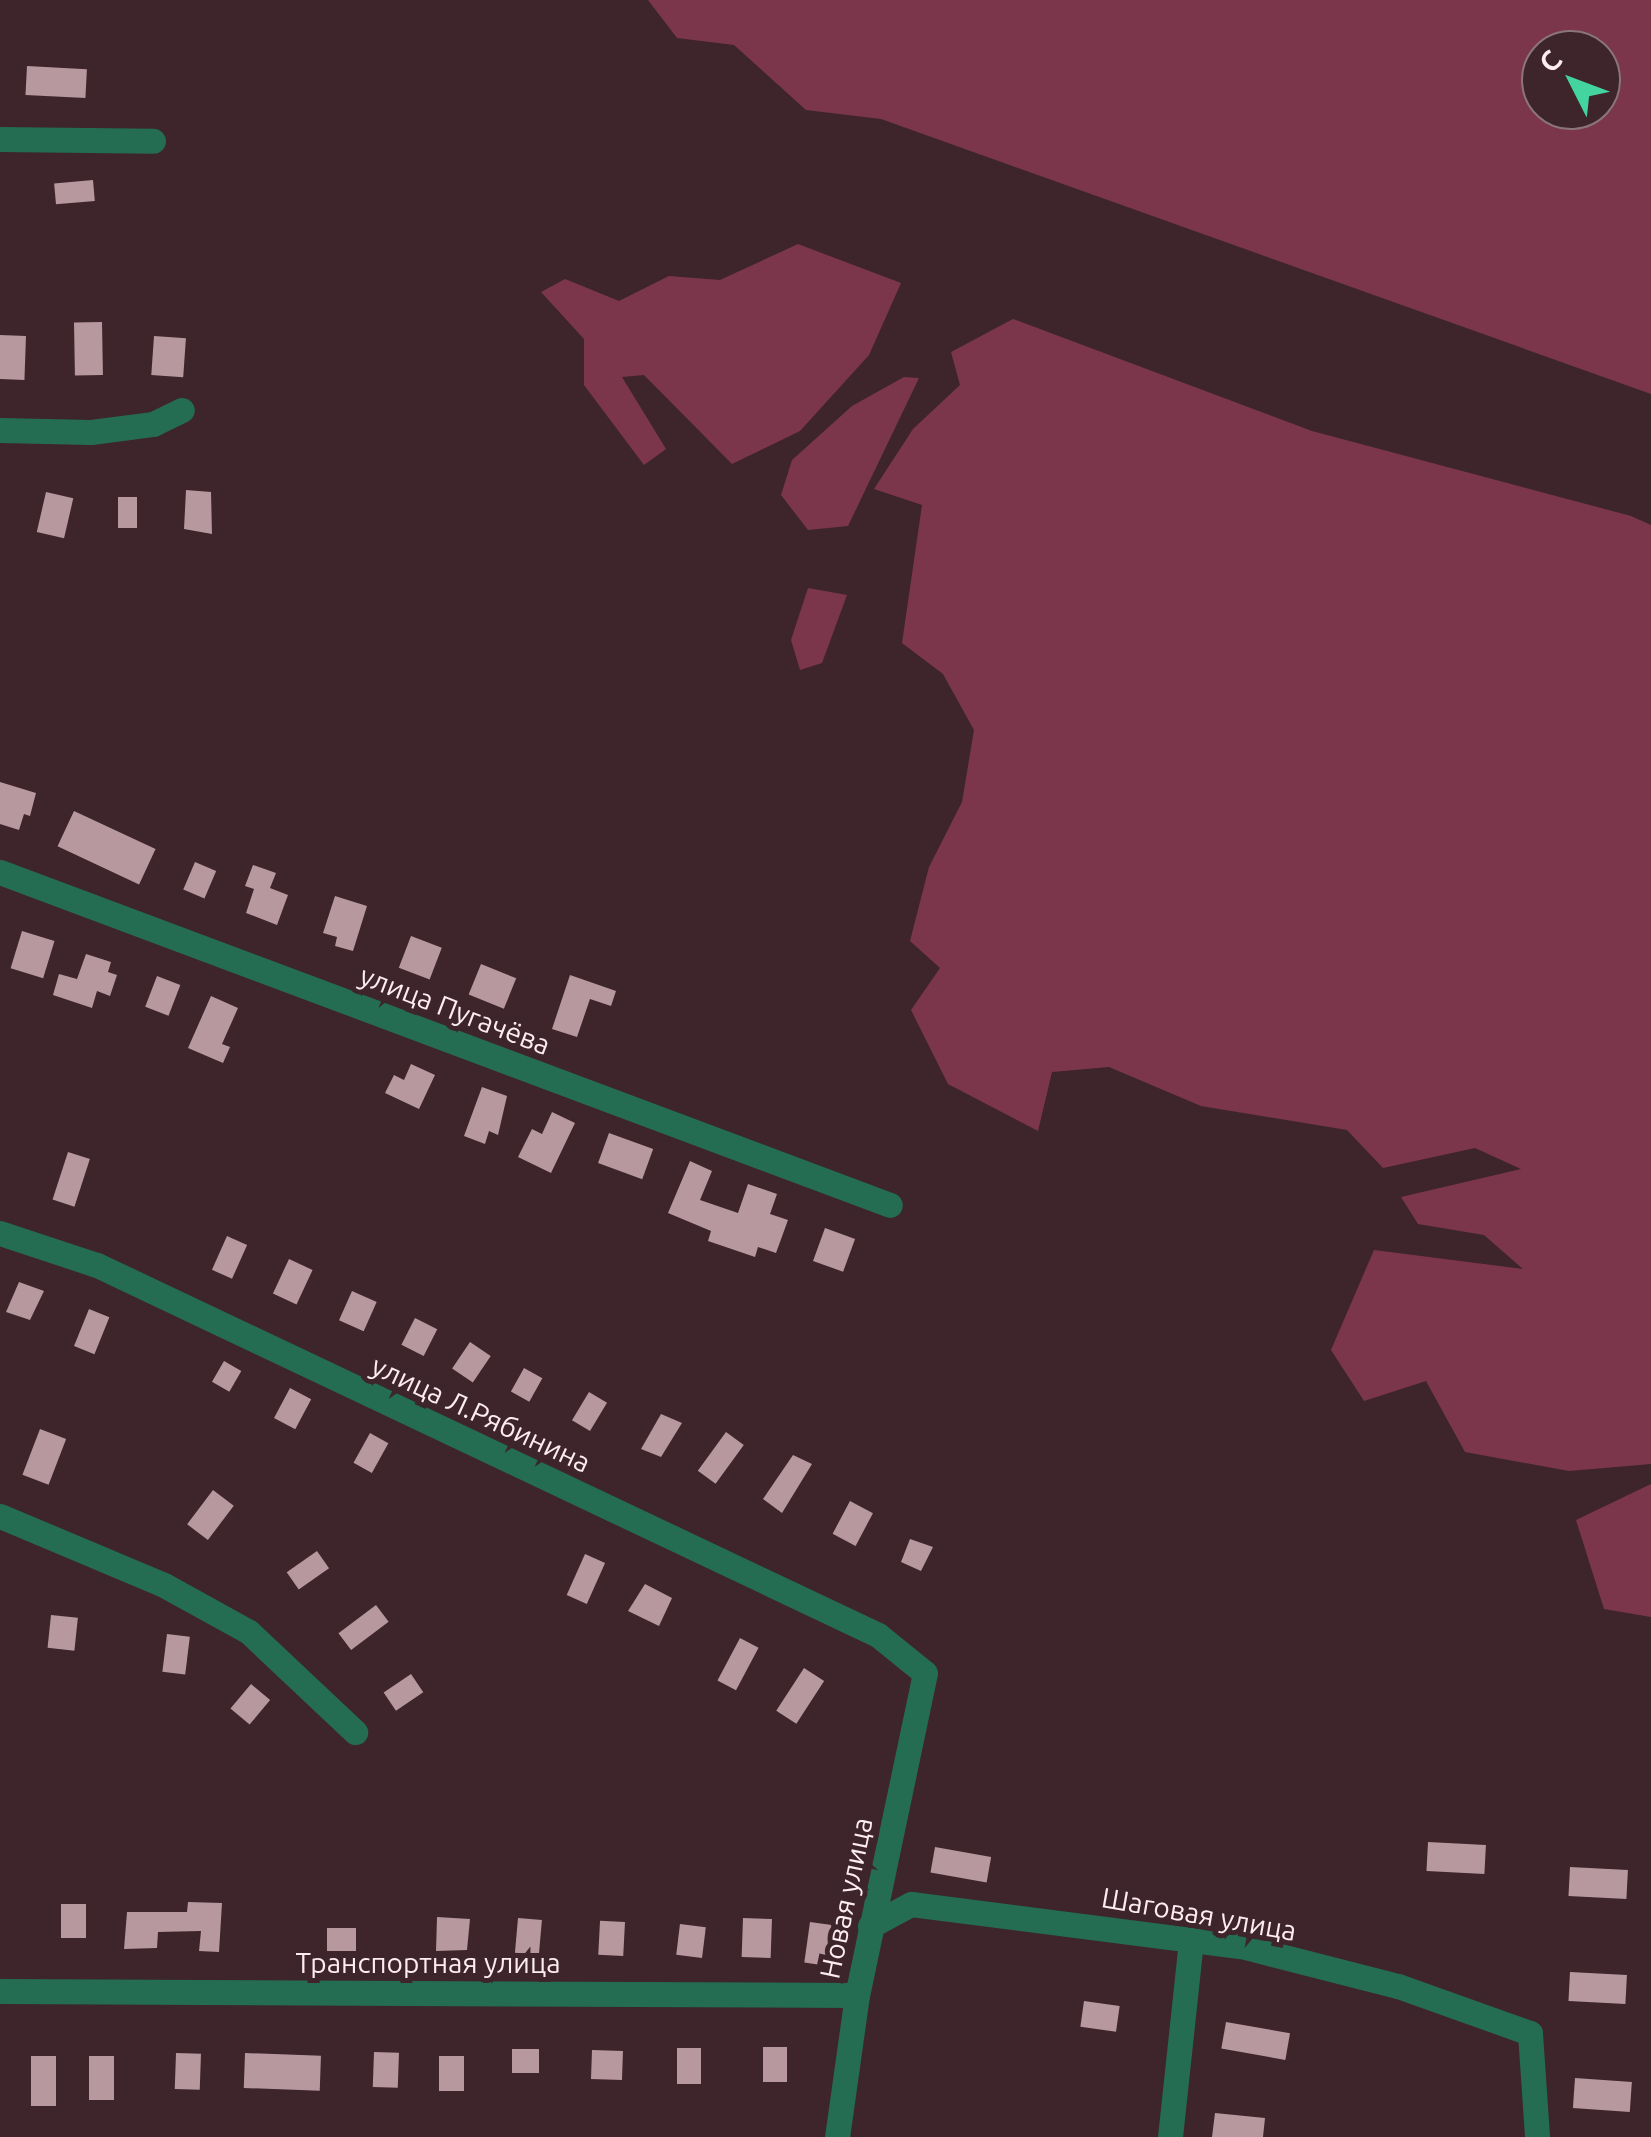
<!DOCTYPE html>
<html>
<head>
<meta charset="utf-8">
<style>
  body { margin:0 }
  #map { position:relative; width:1651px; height:2137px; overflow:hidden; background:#3d252b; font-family:Ubuntu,sans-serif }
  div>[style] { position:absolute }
  .green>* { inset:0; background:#7c364b }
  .building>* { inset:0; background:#b7989f; transform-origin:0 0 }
  .street>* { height:25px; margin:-12.5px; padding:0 12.5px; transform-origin:12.5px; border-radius:12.5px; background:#246d52 }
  span { translate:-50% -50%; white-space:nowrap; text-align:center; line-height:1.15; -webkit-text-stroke:10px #3d252b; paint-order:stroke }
  .street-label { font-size:28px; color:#fdecf0 }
  .north { position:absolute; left:1521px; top:30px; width:100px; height:100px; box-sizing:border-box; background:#3d252b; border:2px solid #8a757a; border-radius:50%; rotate:312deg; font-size:28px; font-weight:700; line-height:40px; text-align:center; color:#fdecf0 }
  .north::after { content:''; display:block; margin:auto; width:35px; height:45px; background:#43d4a0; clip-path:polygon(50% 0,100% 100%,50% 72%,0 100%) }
</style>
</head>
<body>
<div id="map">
  <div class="green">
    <i style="clip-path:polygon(evenodd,648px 0,1651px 0,1651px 394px,881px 119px,806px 110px,734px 45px,677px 38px,648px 0,1541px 50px,1601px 50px,1601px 110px,1541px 110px,1541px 50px)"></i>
    <i style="clip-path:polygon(798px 244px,901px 283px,869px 355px,800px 431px,732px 464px,644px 375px,622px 377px,666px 449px,644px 465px,584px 385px,584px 339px,541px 292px,565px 279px,619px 301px,669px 276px,720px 280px)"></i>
    <i style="clip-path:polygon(1013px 319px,1312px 431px,1631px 516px,1651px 525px,1651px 1464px,1569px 1471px,1465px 1452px,1426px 1381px,1364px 1401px,1331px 1350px,1374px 1250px,1523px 1269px,1484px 1235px,1418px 1224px,1401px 1197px,1521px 1169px,1475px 1148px,1383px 1168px,1347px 1130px,1201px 1106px,1109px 1067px,1052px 1072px,1038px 1131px,948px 1084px,911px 1010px,940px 968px,910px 941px,929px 867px,962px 802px,974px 730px,943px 674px,902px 643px,922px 505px,874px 489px,913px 429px,960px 385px,951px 352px)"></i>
    <i style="clip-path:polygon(904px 377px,919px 378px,848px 526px,808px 530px,781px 495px,792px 460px,852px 406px)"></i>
    <i style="clip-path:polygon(808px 588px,847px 595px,822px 663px,800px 670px,791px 640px)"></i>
    <i style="clip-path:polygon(1651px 1484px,1651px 1617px,1604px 1609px,1576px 1520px)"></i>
  </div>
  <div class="building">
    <i style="left:27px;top:66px;width:60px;height:29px;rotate:3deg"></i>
    <i style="left:93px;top:180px;width:21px;height:39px;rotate:85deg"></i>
    <i style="left:102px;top:322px;width:53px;height:28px;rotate:89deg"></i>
    <i style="left:0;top:335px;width:26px;height:44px;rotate:2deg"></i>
    <i style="left:154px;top:336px;width:32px;height:39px;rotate:4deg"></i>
    <i style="clip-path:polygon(186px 490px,211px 492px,212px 534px,184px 529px)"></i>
    <i style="left:46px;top:492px;width:28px;height:41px;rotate:13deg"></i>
    <i style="left:118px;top:497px;width:19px;height:31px"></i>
    <i style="clip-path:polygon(0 782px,36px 793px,30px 816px,24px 814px,19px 830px,0 824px)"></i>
    <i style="left:74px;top:811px;width:90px;height:39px;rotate:25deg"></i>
    <i style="left:195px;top:862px;width:23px;height:30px;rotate:23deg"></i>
    <i style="clip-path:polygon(253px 865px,276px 873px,270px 888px,288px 895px,277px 925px,246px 913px,254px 889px,245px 886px)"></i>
    <i style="clip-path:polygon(335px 896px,367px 906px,353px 951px,335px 946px,337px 937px,323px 933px)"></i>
    <i style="left:22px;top:931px;width:34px;height:39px;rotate:17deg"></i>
    <i style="left:411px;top:936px;width:33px;height:34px;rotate:21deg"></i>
    <i style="clip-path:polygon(86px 954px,111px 962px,108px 972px,117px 975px,110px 996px,97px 991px,92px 1008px,53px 995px,59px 974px,77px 979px)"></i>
    <i style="left:481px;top:964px;width:38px;height:33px;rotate:22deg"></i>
    <i style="clip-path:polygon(570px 975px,616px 991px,611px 1006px,590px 999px,577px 1037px,552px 1029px)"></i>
    <i style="left:157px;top:976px;width:25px;height:33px;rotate:21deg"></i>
    <i style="clip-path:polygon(211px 996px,238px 1008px,222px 1044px,230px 1047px,223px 1063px,188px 1048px)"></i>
    <i style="clip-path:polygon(411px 1064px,435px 1075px,419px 1109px,385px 1093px,394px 1075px,404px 1080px)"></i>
    <i style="clip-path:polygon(482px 1087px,507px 1096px,498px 1135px,489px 1131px,485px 1144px,464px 1136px)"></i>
    <i style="clip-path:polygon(552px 1112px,575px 1123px,551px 1173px,518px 1157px,532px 1129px,542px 1134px)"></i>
    <i style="left:609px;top:1133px;width:47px;height:32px;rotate:20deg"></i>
    <i style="left:68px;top:1152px;width:23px;height:50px;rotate:18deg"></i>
    <i style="clip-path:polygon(690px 1161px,712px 1171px,700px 1200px,738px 1213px,748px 1184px,777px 1194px,770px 1214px,788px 1220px,776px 1253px,758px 1247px,755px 1257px,708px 1241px,711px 1231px,668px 1213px)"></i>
    <i style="left:825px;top:1228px;width:32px;height:35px;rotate:20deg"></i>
    <i style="left:227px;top:1236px;width:22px;height:37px;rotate:24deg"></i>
    <i style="left:289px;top:1259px;width:26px;height:38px;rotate:25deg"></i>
    <i style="clip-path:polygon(19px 1282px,44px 1291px,30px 1320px,6px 1312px)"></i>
    <i style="left:352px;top:1291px;width:27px;height:32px;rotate:24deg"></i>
    <i style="left:89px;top:1309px;width:22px;height:40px;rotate:22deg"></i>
    <i style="left:415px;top:1318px;width:25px;height:30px;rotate:27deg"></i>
    <i style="left:470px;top:1342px;width:25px;height:32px;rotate:34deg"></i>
    <i style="left:224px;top:1361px;width:20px;height:24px;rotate:30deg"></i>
    <i style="left:524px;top:1368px;width:21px;height:27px;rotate:29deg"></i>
    <i style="left:290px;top:1388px;width:24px;height:34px;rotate:28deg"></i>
    <i style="left:589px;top:1392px;width:21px;height:33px;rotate:31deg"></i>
    <i style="clip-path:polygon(661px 1414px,682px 1423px,661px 1457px,641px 1449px)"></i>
    <i style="left:40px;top:1429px;width:28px;height:49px;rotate:21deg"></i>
    <i style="left:726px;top:1432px;width:22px;height:48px;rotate:36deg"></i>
    <i style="left:370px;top:1433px;width:21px;height:34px;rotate:29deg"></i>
    <i style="clip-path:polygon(793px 1455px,812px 1464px,782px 1513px,763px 1499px)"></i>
    <i style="left:213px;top:1490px;width:26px;height:43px;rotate:37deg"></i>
    <i style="left:850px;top:1501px;width:26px;height:37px;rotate:28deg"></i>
    <i style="clip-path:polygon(910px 1539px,933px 1547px,921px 1571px,901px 1562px)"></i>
    <i style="left:317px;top:1551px;width:21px;height:37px;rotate:55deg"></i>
    <i style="left:585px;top:1554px;width:22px;height:45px;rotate:24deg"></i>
    <i style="clip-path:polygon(645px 1584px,672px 1598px,659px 1626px,628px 1611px)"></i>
    <i style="left:376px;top:1605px;width:21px;height:47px;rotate:53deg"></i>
    <i style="left:51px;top:1615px;width:27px;height:33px;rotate:6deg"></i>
    <i style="left:167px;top:1634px;width:23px;height:38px;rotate:7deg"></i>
    <i style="left:740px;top:1638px;width:21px;height:48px;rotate:28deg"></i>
    <i style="left:804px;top:1668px;width:24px;height:51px;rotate:33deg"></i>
    <i style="left:411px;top:1674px;width:22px;height:33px;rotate:56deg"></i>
    <i style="left:251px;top:1684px;width:25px;height:32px;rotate:40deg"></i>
    <i style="left:1428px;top:1842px;width:58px;height:29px;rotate:3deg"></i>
    <i style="left:935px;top:1847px;width:57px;height:26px;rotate:10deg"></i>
    <i style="left:1570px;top:1867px;width:58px;height:29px;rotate:3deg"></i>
    <i style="clip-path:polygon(188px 1902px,222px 1903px,219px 1952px,199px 1951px,201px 1931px,158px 1932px,157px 1948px,124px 1949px,127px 1912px,187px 1912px)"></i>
    <i style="left:61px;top:1904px;width:25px;height:34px"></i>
    <i style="clip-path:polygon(437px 1917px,470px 1919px,467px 1950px,436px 1951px)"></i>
    <i style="left:518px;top:1918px;width:24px;height:35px;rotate:5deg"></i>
    <i style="left:743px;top:1918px;width:29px;height:39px;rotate:2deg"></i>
    <i style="left:625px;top:1922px;width:34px;height:25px;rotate:93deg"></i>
    <i style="left:810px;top:1922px;width:22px;height:41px;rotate:8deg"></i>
    <i style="left:680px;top:1924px;width:26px;height:31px;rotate:7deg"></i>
    <i style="left:327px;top:1928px;width:29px;height:23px"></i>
    <i style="left:1570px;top:1972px;width:57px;height:29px;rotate:3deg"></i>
    <i style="left:1084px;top:2001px;width:36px;height:26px;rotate:8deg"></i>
    <i style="left:1226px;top:2022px;width:65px;height:27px;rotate:10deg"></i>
    <i style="left:763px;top:2047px;width:24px;height:35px"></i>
    <i style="left:677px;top:2048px;width:24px;height:36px"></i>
    <i style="left:512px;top:2049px;width:27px;height:24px"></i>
    <i style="left:592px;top:2050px;width:31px;height:29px;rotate:2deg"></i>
    <i style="left:374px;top:2052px;width:25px;height:35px;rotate:2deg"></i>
    <i style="left:176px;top:2053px;width:25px;height:36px;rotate:2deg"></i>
    <i style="left:245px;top:2053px;width:76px;height:35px;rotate:2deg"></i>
    <i style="left:31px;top:2056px;width:25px;height:50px"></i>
    <i style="left:89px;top:2056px;width:25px;height:44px"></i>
    <i style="left:439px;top:2056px;width:25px;height:35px"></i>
    <i style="left:1575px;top:2078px;width:57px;height:30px;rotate:4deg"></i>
    <i style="clip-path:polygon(1215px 2113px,1265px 2118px,1263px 2137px,1212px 2137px)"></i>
  </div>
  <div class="street">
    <i style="left:0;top:139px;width:153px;rotate:0.7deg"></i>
    <i style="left:0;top:430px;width:91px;rotate:1.3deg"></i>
    <i style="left:91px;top:432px;width:63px;rotate:-7.4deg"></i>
    <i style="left:153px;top:424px;width:32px;rotate:-26deg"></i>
    <i style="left:0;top:872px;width:950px;rotate:20.51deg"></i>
    <i style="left:0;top:1233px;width:102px;rotate:18.3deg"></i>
    <i style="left:97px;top:1265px;width:864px;rotate:25.35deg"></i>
    <i style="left:878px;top:1635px;width:60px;rotate:39deg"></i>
    <i style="left:925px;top:1673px;width:329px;rotate:101.9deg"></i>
    <i style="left:857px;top:1995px;width:143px;rotate:98deg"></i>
    <i style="left:0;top:1516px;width:178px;rotate:22.8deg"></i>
    <i style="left:164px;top:1585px;width:97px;rotate:28.9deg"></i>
    <i style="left:249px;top:1632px;width:146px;rotate:43.3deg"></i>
    <i style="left:870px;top:1926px;width:47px;rotate:-28.2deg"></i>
    <i style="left:911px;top:1904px;width:333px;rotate:7.3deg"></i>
    <i style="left:1241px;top:1946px;width:162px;rotate:14.3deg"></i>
    <i style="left:1398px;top:1986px;width:140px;rotate:19.6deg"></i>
    <i style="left:1530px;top:2033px;width:104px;rotate:86.1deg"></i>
    <i style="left:0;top:1991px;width:857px;rotate:0.27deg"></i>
    <i style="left:1170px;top:2137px;width:197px;rotate:-83.9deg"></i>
  </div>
  <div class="street-label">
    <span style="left:455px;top:1010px;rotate:21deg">улица Пугачёва</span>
    <span style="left:481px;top:1414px;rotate:25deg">улица Л.Рябинина</span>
    <span style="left:846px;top:1898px;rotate:-78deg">Новая улица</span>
    <span style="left:1199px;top:1914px;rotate:10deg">Шаговая улица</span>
    <span style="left:428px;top:1963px">Транспортная улица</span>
  </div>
  <div class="north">С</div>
</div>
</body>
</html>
